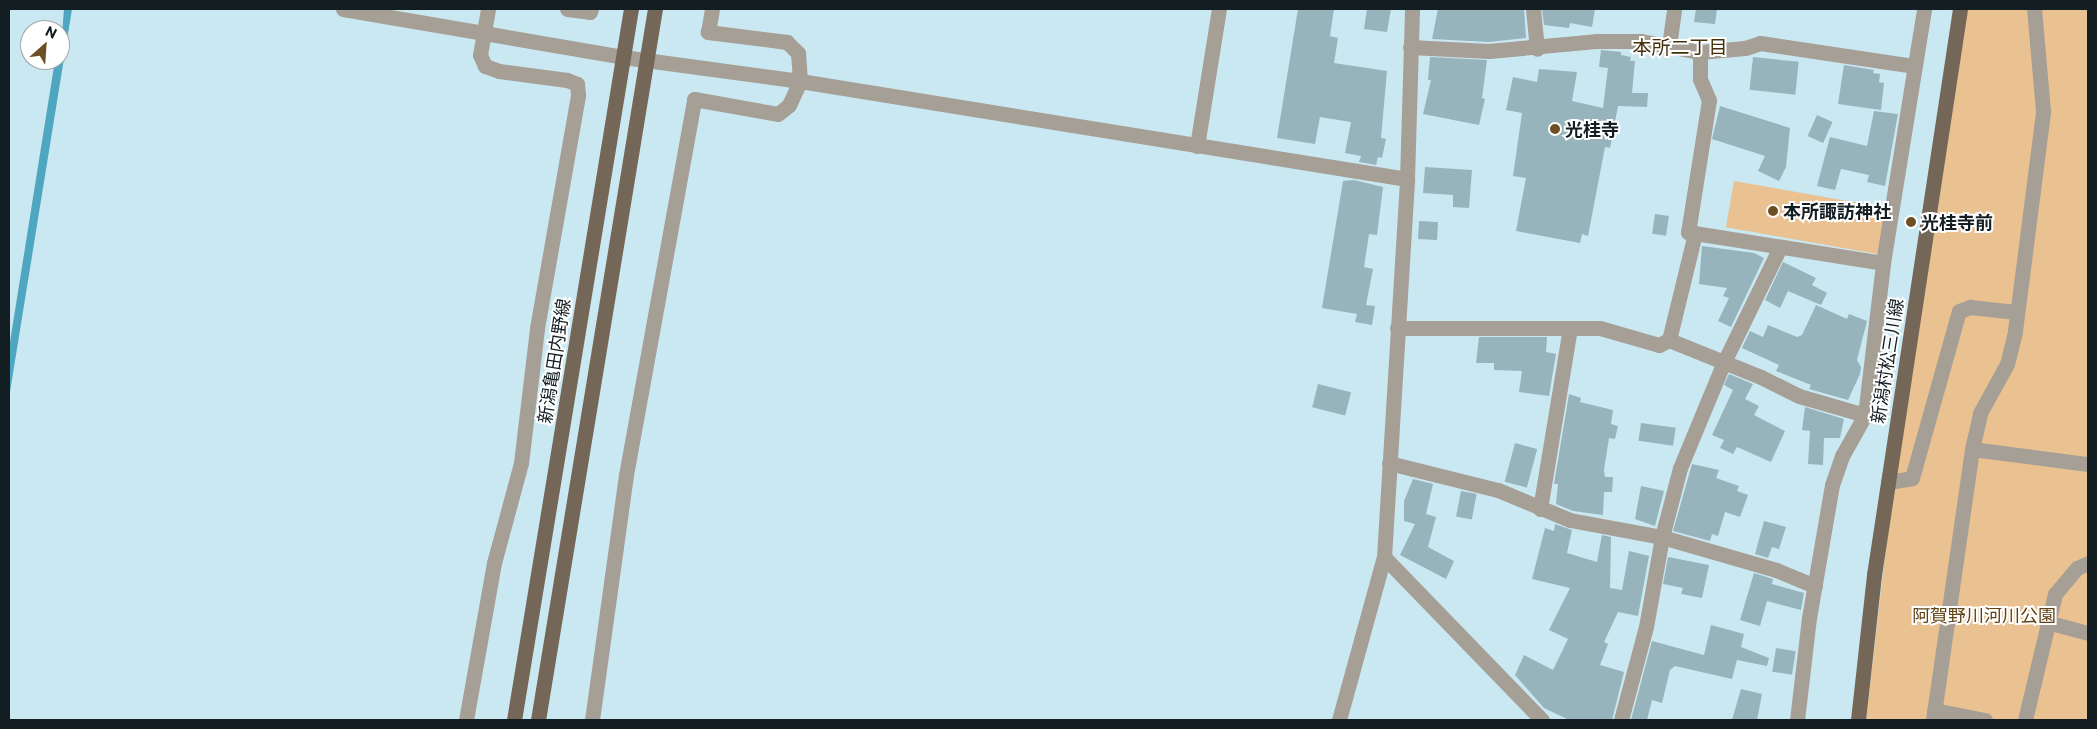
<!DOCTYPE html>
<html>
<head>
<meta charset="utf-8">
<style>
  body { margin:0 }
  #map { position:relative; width:2097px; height:729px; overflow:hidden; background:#cae8f2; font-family:Commissioner,"Noto Sans JP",sans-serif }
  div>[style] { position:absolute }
  .green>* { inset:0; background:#eac291; transform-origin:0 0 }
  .water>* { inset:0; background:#4ea6c0 }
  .building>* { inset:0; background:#97b4bd; transform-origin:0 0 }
  .minor>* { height:15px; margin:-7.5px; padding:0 7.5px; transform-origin:7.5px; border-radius:7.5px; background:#a69f96 }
  .major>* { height:15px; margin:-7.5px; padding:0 7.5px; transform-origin:7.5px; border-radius:7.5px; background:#746757 }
  .dots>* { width:14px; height:14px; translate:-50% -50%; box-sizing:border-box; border:2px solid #fff; border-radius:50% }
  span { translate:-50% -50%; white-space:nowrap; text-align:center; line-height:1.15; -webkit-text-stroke:4px #fff; paint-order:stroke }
  .poi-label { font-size:18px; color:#131e22; font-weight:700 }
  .left { translate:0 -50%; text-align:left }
  .street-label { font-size:18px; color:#131e22 }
  .park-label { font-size:18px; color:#614215 }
  .neighbourhood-label { font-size:19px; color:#452e0a }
  .frame { position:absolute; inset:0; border:10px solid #131e22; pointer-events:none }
  .north { position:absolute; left:20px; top:20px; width:50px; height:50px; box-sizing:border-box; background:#fff; border:1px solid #a1a5a7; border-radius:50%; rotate:26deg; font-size:14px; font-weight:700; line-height:20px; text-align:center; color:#131e22 }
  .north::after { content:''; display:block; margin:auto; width:18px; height:22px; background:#6e4f24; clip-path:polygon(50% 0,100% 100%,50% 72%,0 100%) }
</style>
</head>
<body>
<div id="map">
  <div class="green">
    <i style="clip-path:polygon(1965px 9px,2088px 9px,2088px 720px,1866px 720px,1890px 513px)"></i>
    <i style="left:1734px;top:181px;width:155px;height:47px;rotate:10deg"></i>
  </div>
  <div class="water">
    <i style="clip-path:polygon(64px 9px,72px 9px,9px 398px,9px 348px,55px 60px,60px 60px)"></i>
  </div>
  <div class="building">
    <i style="clip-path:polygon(1298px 9px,1334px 9px,1330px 36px,1338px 38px,1334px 63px,1387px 71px,1381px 138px,1386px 139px,1382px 158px,1378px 157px,1376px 165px,1359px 162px,1361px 156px,1345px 153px,1351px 122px,1320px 117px,1315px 144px,1277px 138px)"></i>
    <i style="clip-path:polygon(1367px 9px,1391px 9px,1387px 32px,1364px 29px)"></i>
    <i style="clip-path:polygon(1438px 9px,1524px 9px,1526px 38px,1489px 42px,1432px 39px)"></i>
    <i style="clip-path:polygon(1542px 9px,1595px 9px,1592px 27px,1570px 23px,1569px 28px,1544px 25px)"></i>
    <i style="clip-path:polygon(1696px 9px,1717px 9px,1715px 24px,1694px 22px)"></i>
    <i style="clip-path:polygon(1601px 50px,1621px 52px,1621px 55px,1631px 57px,1630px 61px,1635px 61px,1632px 93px,1648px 93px,1647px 107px,1618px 106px,1610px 148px,1605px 147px,1588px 236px,1582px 234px,1580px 243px,1516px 231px,1526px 178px,1513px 176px,1522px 113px,1506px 110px,1513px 77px,1537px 82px,1539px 69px,1577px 72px,1572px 101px,1603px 108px,1608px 68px,1599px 67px)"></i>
    <i style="clip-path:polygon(1430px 57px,1487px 60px,1482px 98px,1485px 99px,1479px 125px,1423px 114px,1431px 80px,1428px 80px)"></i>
    <i style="left:1753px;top:57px;width:46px;height:33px;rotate:6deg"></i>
    <i style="clip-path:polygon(1844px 65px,1874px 70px,1873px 73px,1880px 74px,1879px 82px,1884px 83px,1881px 110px,1838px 104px)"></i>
    <i style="clip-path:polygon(1720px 106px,1790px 128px,1786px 167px,1779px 181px,1758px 171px,1765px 156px,1712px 139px)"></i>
    <i style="clip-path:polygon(1874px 111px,1898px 114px,1885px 186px,1867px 182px,1869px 175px,1841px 169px,1835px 190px,1817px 186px,1830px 137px,1867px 146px)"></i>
    <i style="left:1817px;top:115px;width:17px;height:23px;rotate:24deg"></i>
    <i style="clip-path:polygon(1425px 167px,1472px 170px,1469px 208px,1453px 207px,1453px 195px,1423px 193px)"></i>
    <i style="clip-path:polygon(1354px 180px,1383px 187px,1377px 235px,1369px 234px,1364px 267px,1373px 269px,1366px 305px,1375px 306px,1372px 325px,1355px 322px,1357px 314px,1322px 308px,1343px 181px)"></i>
    <i style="left:1655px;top:214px;width:14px;height:20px;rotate:8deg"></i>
    <i style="left:1419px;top:221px;width:19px;height:18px;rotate:3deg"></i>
    <i style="clip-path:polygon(1702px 246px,1754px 253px,1764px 258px,1731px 327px,1718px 321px,1729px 298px,1723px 296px,1727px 288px,1699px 284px)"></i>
    <i style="clip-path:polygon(1783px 262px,1816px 278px,1812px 285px,1827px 293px,1821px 305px,1788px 291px,1780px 308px,1765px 300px)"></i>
    <i style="clip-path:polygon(1816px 305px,1847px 319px,1849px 314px,1867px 321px,1857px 360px,1861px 367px,1860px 374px,1848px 400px,1809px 389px,1811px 385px,1776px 371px,1779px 365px,1742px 348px,1750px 331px,1763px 337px,1768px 325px,1797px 337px,1802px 335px)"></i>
    <i style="clip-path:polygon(1479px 337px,1547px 337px,1546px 352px,1556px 354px,1549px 396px,1519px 392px,1522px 371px,1494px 370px,1494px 363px,1476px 363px)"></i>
    <i style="clip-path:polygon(1729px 374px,1753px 384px,1745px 399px,1759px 406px,1754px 415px,1785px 431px,1771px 462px,1737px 447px,1733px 454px,1720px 448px,1724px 440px,1712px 435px,1733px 390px,1724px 385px)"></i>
    <i style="left:1318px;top:384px;width:34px;height:24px;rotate:14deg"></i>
    <i style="clip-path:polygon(1569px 394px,1581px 398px,1580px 402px,1613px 410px,1611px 424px,1618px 426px,1615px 439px,1609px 438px,1604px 470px,1605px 477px,1613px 477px,1612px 492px,1604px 492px,1603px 515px,1573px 511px,1556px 504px,1558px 484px,1554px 484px)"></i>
    <i style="clip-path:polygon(1805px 407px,1844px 419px,1840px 438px,1824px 438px,1823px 465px,1808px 464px,1810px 431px,1802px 430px)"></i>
    <i style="left:1641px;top:423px;width:35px;height:18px;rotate:8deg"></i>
    <i style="left:1515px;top:443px;width:23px;height:40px;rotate:15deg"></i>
    <i style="clip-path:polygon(1692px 464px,1719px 470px,1716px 478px,1739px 486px,1737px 491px,1748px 495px,1740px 517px,1725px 512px,1718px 536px,1712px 534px,1710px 541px,1673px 531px)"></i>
    <i style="clip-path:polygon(1413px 479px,1433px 484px,1426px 514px,1436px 517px,1428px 547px,1454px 561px,1446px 579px,1400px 555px,1415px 524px,1404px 521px,1404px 501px)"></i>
    <i style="clip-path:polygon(1641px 486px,1664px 491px,1655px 526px,1635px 519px)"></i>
    <i style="left:1461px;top:491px;width:16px;height:26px;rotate:11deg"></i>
    <i style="clip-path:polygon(1764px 521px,1786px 527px,1779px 549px,1772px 547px,1768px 558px,1755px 554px)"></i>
    <i style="clip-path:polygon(1555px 524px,1572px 530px,1567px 553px,1597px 562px,1602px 535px,1611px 537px,1610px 588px,1622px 590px,1629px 551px,1649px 556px,1638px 616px,1618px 612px,1604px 642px,1608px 644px,1600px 665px,1624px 672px,1612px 720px,1569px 720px,1544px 708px,1515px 675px,1524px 655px,1553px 670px,1568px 639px,1549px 630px,1570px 588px,1532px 579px,1545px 528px,1554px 531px)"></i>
    <i style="clip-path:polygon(1668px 557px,1709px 565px,1702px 598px,1681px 594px,1683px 588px,1663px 584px)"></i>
    <i style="clip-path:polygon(1754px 573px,1773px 579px,1772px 584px,1804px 593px,1801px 610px,1767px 601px,1760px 626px,1740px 620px)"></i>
    <i style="clip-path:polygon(1711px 625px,1744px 634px,1741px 647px,1769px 658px,1767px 666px,1737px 660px,1732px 679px,1675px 666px,1670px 670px,1662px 703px,1652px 700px,1647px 720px,1631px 720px,1652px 641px,1704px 655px)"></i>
    <i style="left:1776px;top:648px;width:20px;height:24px;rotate:9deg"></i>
    <i style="clip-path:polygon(1741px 689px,1762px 694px,1757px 720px,1732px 720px)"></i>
  </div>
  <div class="minor">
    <i style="left:343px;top:9px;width:284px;rotate:9.7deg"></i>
    <i style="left:623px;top:57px;width:179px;rotate:7.7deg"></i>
    <i style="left:800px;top:81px;width:615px;rotate:9.17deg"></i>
    <i style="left:567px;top:9px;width:23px;rotate:7deg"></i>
    <i style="left:590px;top:12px;width:3px;rotate:-72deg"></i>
    <i style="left:1533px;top:9px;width:40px;rotate:84.3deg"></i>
    <i style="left:1669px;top:46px;width:37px;rotate:-82deg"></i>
    <i style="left:1410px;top:47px;width:79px;rotate:2.9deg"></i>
    <i style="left:1489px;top:51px;width:107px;rotate:-5.3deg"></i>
    <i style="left:1596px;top:41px;width:45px"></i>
    <i style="left:1641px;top:41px;width:60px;rotate:10.6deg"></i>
    <i style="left:1700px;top:52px;width:45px;rotate:-5.1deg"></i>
    <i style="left:1745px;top:48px;width:16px;rotate:-18deg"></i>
    <i style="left:1760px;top:43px;width:155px;rotate:8.5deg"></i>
    <i style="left:1700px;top:52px;width:27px;rotate:90deg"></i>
    <i style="left:1700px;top:79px;width:23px;rotate:67deg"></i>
    <i style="left:1709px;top:100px;width:134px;rotate:99deg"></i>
    <i style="left:1688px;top:232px;width:197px;rotate:9deg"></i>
    <i style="left:1197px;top:146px;width:139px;rotate:-80.9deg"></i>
    <i style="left:1397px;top:328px;width:203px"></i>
    <i style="left:1600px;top:328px;width:61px;rotate:16.1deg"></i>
    <i style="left:1659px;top:345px;width:11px;rotate:-27deg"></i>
    <i style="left:1669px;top:340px;width:99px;rotate:21.9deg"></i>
    <i style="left:1761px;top:377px;width:42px;rotate:26.6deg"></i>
    <i style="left:1799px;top:396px;width:69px;rotate:16.1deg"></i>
    <i style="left:1669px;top:340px;width:110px;rotate:-76.3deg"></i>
    <i style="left:1972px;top:449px;width:117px;rotate:7.4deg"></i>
    <i style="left:1389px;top:463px;width:112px;rotate:13.9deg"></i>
    <i style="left:1498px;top:490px;width:78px;rotate:22.6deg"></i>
    <i style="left:1570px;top:520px;width:94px;rotate:10.5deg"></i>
    <i style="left:1662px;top:537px;width:119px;rotate:16.1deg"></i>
    <i style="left:1776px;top:570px;width:42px;rotate:22.3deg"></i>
    <i style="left:1888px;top:482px;width:24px;rotate:-9deg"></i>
    <i style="left:1912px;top:478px;width:173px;rotate:-74.3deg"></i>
    <i style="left:1959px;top:311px;width:12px;rotate:-20deg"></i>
    <i style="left:1970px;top:307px;width:46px;rotate:6.2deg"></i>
    <i style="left:1540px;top:509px;width:183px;rotate:-80.6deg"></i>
    <i style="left:1384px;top:557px;width:227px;rotate:45.9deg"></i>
    <i style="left:2047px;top:622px;width:42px;rotate:15deg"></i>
    <i style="left:1934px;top:710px;width:52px;rotate:11.1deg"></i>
    <i style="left:466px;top:720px;width:159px;rotate:-79.9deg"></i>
    <i style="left:494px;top:563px;width:104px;rotate:-74.9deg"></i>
    <i style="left:521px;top:463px;width:136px;rotate:-83.2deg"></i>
    <i style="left:537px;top:328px;width:237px;rotate:-80deg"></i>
    <i style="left:578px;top:95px;width:11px;rotate:-95deg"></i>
    <i style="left:577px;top:84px;width:11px;rotate:-158deg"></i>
    <i style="left:567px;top:80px;width:69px;rotate:-172.5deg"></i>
    <i style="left:499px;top:71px;width:15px;rotate:-160deg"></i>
    <i style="left:485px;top:66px;width:12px;rotate:-114deg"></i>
    <i style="left:480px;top:55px;width:47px;rotate:-80.1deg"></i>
    <i style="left:592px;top:720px;width:247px;rotate:-82.1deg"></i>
    <i style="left:626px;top:475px;width:382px;rotate:-79.7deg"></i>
    <i style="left:694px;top:99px;width:85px;rotate:10.1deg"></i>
    <i style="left:778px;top:114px;width:14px;rotate:-39deg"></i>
    <i style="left:789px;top:105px;width:26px;rotate:-65deg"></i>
    <i style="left:800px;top:81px;width:28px;rotate:-94deg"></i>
    <i style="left:798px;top:53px;width:16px;rotate:-135deg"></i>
    <i style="left:787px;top:42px;width:80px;rotate:-172.8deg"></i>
    <i style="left:708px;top:32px;width:23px;rotate:-80deg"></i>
    <i style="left:1339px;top:720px;width:169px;rotate:-74.6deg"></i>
    <i style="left:1384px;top:557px;width:379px;rotate:-86.5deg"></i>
    <i style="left:1407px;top:179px;width:170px;rotate:-88.3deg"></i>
    <i style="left:1621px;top:720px;width:96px;rotate:-75deg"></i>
    <i style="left:1646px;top:627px;width:91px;rotate:-79.9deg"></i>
    <i style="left:1662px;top:537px;width:71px;rotate:-75.4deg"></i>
    <i style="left:1680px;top:468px;width:115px;rotate:-67.5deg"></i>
    <i style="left:1724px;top:362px;width:128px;rotate:-64deg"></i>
    <i style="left:1797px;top:720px;width:103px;rotate:-83.3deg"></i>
    <i style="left:1809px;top:618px;width:135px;rotate:-80.2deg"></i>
    <i style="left:1832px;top:485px;width:31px;rotate:-71deg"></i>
    <i style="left:1842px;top:456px;width:47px;rotate:-60.7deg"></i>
    <i style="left:1865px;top:415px;width:153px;rotate:-83.2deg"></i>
    <i style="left:1883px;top:263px;width:257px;rotate:-80.8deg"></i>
    <i style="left:1933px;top:720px;width:274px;rotate:-81.8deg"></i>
    <i style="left:1972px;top:449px;width:37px;rotate:-77deg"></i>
    <i style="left:1980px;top:413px;width:56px;rotate:-61.1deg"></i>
    <i style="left:2007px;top:364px;width:34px;rotate:-76deg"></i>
    <i style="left:2015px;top:331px;width:222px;rotate:-82.7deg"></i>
    <i style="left:2043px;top:111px;width:102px;rotate:-95deg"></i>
    <i style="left:2025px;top:720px;width:130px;rotate:-76.6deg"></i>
    <i style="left:2055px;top:594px;width:34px;rotate:-50deg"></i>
    <i style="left:2077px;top:568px;width:12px;rotate:-24deg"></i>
  </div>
  <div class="major">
    <i style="left:514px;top:720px;width:721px;rotate:-80.66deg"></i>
    <i style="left:538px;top:720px;width:721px;rotate:-80.66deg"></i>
    <i style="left:1858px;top:720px;width:146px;rotate:-83.7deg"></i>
    <i style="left:1874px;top:575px;width:572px;rotate:-81.36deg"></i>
  </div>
  <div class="dots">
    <i style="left:1555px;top:129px;background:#6e4f24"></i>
    <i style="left:1773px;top:211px;background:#6e4f24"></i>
    <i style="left:1911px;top:222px;background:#6e4f24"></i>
  </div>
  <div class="poi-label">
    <span class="left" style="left:1565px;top:129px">光桂寺</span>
    <span class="left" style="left:1783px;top:211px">本所諏訪神社</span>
    <span class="left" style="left:1921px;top:222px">光桂寺前</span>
  </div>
  <div class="street-label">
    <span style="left:554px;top:361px;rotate:-81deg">新潟亀田内野線</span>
    <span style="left:1887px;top:361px;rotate:-81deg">新潟村松三川線</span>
  </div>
  <div class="park-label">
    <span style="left:1984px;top:615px">阿賀野川河川公園</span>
  </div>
  <div class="neighbourhood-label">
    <span style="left:1680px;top:47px">本所二丁目</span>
  </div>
  <div class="frame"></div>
  <div class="north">N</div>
</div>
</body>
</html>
